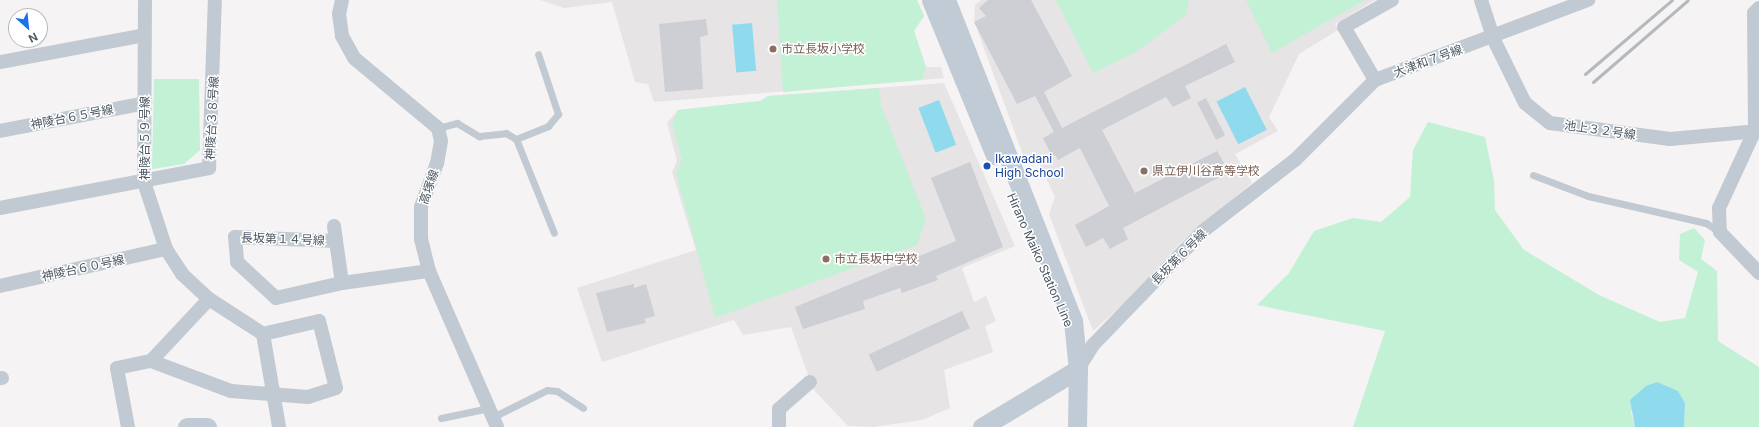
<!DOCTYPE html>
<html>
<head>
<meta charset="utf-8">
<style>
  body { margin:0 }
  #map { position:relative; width:1759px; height:427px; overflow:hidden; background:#f5f3f3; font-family:Inter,"Noto Sans JP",sans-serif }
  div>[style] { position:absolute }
  .education>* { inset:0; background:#e6e4e5 }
  .green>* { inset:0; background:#c3f1d5 }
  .water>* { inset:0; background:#90daee; transform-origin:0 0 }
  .building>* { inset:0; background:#cdcfd5; transform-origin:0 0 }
  .lane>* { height:7px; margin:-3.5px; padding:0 3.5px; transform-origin:3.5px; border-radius:3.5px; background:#c1cad2 }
  .street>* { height:14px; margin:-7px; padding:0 7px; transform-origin:7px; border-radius:7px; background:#c1cad2 }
  .secondary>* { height:19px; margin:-9.5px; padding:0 9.5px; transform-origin:9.5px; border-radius:9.5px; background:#c1cbd6 }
  .rail>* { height:3px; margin:-1.5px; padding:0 1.5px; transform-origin:1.5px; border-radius:1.5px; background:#b5b8bd }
  .dots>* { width:11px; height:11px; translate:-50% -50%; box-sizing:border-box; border:2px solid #fff; border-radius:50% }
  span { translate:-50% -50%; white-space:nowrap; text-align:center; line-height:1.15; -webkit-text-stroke:3px #fff; paint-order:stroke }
  .education-label { font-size:12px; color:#785e54 }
  .left { translate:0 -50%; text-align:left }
  .street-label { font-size:12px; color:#4a5661 }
  .transit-label { font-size:12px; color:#164399 }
  .north { position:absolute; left:8px; top:8px; width:40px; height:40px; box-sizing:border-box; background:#fff; border:1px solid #b7bbc0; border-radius:50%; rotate:153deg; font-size:11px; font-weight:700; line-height:16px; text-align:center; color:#4a5661 }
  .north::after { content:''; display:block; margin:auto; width:14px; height:18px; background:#1a73e8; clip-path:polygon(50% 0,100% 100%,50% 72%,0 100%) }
</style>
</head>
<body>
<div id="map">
  <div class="education">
    <i style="clip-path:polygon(540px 0,917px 0,924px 16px,914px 31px,926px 67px,941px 67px,944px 78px,654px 102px,648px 84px,635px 82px,612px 2px,564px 8px)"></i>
    <i style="clip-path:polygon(981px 0,1375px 0,1335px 24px,1338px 30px,1299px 54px,1269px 117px,1278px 131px,1235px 154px,1252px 183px,1179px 244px,1138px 291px,1093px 331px,1049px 214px,1055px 197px,1037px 159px,1023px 155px,974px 21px,975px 5px)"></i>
    <i style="clip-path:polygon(944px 83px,1015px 246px,962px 268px,974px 302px,986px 296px,996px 321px,985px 326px,993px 352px,944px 370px,950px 408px,922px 420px,873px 427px,848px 426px,813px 389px,791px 327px,743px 335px,734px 320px,602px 362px,577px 288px,696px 250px,672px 172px,677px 161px,667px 123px,678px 110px,760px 101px,768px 96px)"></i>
  </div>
  <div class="green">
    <i style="clip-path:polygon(777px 0,917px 0,924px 16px,914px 31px,926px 67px,922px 80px,783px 92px)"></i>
    <i style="clip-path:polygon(1056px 0,1189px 0,1186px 15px,1136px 52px,1093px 73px)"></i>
    <i style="clip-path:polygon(1246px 0,1365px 0,1272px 53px)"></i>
    <i style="clip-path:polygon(154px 79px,199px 79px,200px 150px,184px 164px,152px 169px)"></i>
    <i style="clip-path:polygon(879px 88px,881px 105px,926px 219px,917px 245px,715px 318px,676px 173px,682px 159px,672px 123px,678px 110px,760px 101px,768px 96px)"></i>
    <i style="clip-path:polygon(1428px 122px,1485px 137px,1494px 180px,1495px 210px,1524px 250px,1599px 295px,1660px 322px,1685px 318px,1698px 272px,1679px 260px,1680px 234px,1694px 228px,1705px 240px,1701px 259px,1717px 271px,1718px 341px,1759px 367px,1759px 427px,1684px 427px,1685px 403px,1678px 391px,1646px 386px,1631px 412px,1635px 427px,1353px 427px,1385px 331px,1257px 305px,1289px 273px,1314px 231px,1353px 218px,1381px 222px,1410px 197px,1413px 150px)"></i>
  </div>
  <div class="water">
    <i style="left:752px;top:23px;width:48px;height:20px;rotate:85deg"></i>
    <i style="left:1245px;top:87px;width:48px;height:32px;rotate:63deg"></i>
    <i style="left:939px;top:100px;width:48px;height:22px;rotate:69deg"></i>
    <i style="clip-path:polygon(1657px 382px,1678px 391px,1685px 403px,1684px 427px,1635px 427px,1630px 400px,1646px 386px)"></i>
  </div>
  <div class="building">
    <i style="clip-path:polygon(988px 0,1031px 0,1072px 76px,1044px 92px,1062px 128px,1226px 44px,1235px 62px,1185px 86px,1191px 98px,1173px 107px,1166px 97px,1102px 130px,1135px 193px,1217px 151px,1229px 172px,1123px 228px,1128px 239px,1110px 249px,1103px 238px,1086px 247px,1075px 225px,1109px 206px,1080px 148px,1058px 160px,1055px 155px,1052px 156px,1043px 138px,1054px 132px,1035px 96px,1017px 104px,974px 22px,986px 16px,979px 8px)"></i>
    <i style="clip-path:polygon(706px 19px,708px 35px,700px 37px,703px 89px,665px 92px,659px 24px)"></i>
    <i style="left:1206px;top:98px;width:42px;height:10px;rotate:63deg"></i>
    <i style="clip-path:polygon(970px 162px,1003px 247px,936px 276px,938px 280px,902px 293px,900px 288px,863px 301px,865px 309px,803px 329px,795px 307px,956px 241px,931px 178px)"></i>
    <i style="clip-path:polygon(634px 284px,634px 288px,646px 284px,655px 316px,644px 319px,646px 323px,607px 332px,596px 293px)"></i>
    <i style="left:962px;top:311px;width:19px;height:103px;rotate:65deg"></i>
  </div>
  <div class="lane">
    <i style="left:438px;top:128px;width:20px;rotate:-15deg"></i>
    <i style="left:457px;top:123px;width:26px;rotate:31deg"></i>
    <i style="left:479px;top:136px;width:27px;rotate:-6deg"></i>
    <i style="left:506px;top:133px;width:12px;rotate:31deg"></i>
    <i style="left:516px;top:139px;width:35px;rotate:-22deg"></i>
    <i style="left:548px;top:126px;width:16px;rotate:-50deg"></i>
    <i style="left:558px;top:114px;width:63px;rotate:-108.4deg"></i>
    <i style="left:516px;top:139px;width:101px;rotate:68deg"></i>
    <i style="left:1533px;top:175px;width:59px;rotate:20.9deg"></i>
    <i style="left:1588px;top:196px;width:121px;rotate:12.9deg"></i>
    <i style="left:1706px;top:223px;width:17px;rotate:33deg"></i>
    <i style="left:493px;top:417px;width:60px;rotate:-26.6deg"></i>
    <i style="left:547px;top:390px;width:10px;rotate:6deg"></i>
    <i style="left:557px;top:391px;width:31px;rotate:33deg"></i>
    <i style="left:441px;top:418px;width:49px;rotate:-11.8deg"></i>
  </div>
  <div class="street">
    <i style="left:145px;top:0;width:182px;rotate:90.3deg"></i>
    <i style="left:144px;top:182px;width:71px;rotate:71.8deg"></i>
    <i style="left:166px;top:249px;width:30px;rotate:57deg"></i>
    <i style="left:182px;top:274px;width:37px;rotate:43deg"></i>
    <i style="left:209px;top:299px;width:64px;rotate:32.9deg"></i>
    <i style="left:263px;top:334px;width:94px;rotate:80.2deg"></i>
    <i style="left:342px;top:0;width:14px;rotate:102deg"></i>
    <i style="left:339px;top:14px;width:22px;rotate:82deg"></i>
    <i style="left:342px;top:36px;width:25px;rotate:61deg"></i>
    <i style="left:354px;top:58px;width:109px;rotate:39.8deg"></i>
    <i style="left:438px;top:128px;width:13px;rotate:77deg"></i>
    <i style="left:441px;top:141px;width:22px;rotate:100deg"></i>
    <i style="left:437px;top:163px;width:47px;rotate:110deg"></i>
    <i style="left:421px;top:207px;width:32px;rotate:90deg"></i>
    <i style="left:421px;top:239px;width:33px;rotate:76deg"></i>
    <i style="left:429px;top:271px;width:170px;rotate:66.4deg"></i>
    <i style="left:1481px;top:0;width:40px;rotate:72deg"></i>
    <i style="left:1493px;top:38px;width:72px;rotate:63.8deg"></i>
    <i style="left:1525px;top:103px;width:32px;rotate:39deg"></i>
    <i style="left:1550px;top:123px;width:121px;rotate:7.6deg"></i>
    <i style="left:1670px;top:139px;width:89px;rotate:-5.1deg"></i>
    <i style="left:1759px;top:8px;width:7px;rotate:135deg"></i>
    <i style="left:1754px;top:13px;width:117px;rotate:89.5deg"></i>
    <i style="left:1755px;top:130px;width:86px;rotate:114.8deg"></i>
    <i style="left:1719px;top:208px;width:24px;rotate:88deg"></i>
    <i style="left:1720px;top:232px;width:57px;rotate:46.4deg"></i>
    <i style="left:0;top:62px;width:147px;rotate:-10.5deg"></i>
    <i style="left:1375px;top:80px;width:61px;rotate:-120.3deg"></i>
    <i style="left:1344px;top:27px;width:55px;rotate:-29.4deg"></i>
    <i style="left:0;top:131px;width:148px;rotate:-10.9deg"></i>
    <i style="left:0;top:208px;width:213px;rotate:-10.8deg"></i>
    <i style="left:209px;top:168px;width:168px;rotate:-88deg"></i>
    <i style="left:334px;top:226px;width:15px;rotate:82deg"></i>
    <i style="left:342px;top:283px;width:42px;rotate:-98.1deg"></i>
    <i style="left:336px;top:241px;width:101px;rotate:-177.7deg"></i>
    <i style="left:235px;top:237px;width:25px;rotate:85deg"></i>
    <i style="left:237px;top:262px;width:53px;rotate:42.7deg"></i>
    <i style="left:276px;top:298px;width:68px;rotate:-12.8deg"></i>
    <i style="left:342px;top:283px;width:88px;rotate:-7.9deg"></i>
    <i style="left:0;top:286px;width:170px;rotate:-12.6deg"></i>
    <i style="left:151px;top:361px;width:85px;rotate:-46.9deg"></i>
    <i style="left:1078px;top:369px;width:28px;rotate:-58deg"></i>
    <i style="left:1093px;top:345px;width:158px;rotate:-46deg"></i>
    <i style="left:1203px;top:231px;width:116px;rotate:-37.7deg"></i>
    <i style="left:1295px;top:160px;width:113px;rotate:-45deg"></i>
    <i style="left:1375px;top:80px;width:228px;rotate:-20.6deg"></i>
    <i style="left:0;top:378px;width:2px"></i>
    <i style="left:128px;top:427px;width:60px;rotate:-100.6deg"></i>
    <i style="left:117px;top:368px;width:35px;rotate:-12deg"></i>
    <i style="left:151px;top:361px;width:85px;rotate:20.6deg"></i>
    <i style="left:231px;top:391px;width:77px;rotate:4.5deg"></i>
    <i style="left:308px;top:397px;width:29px;rotate:-18deg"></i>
    <i style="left:336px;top:388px;width:69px;rotate:-104.2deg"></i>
    <i style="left:319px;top:321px;width:57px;rotate:166.9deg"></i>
    <i style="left:779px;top:427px;width:18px;rotate:-90deg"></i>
    <i style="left:779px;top:409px;width:41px;rotate:-41.1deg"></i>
  </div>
  <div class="secondary">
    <i style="left:931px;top:0;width:168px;rotate:67.6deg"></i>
    <i style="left:946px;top:0;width:345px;rotate:68.4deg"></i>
    <i style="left:1073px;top:321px;width:48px;rotate:84.1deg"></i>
    <i style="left:1078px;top:369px;width:58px;rotate:91deg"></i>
    <i style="left:187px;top:427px;width:20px"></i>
    <i style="left:982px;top:427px;width:112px;rotate:-31.1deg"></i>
  </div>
  <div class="rail">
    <i style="left:1585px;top:74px;width:114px;rotate:-40.4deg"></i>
    <i style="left:1593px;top:82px;width:125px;rotate:-40.8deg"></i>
  </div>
  <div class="dots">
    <i style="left:773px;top:49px;background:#8d6e63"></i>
    <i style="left:987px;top:166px;background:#1a4fb4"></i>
    <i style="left:1144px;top:171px;background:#8d6e63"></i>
    <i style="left:826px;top:259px;background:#8d6e63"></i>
  </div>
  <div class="education-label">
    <span class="left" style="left:781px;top:49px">市立長坂小学校</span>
    <span class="left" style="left:1152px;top:171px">県立伊川谷高等学校</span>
    <span class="left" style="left:834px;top:259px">市立長坂中学校</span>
  </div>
  <div class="street-label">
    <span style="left:1428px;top:61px;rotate:-20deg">大津和７号線</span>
    <span style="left:72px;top:117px;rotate:-11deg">神陵台６５号線</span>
    <span style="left:212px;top:118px;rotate:-87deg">神陵台３８号線</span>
    <span style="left:1600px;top:130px;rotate:8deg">池上３２号線</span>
    <span style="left:145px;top:138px;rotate:-90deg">神陵台５９号線</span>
    <span style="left:429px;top:187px;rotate:-71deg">高塚線</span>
    <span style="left:283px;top:239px;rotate:2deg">長坂第１４号線</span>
    <span style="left:1179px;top:257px;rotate:-45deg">長坂第６号線</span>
    <span style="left:1040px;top:260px;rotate:66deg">Hirano Maiko Station Line</span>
    <span style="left:83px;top:268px;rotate:-12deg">神陵台６０号線</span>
  </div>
  <div class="transit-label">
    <span class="left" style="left:995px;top:166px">Ikawadani<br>High School</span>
  </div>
  <div class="north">N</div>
</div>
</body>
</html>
